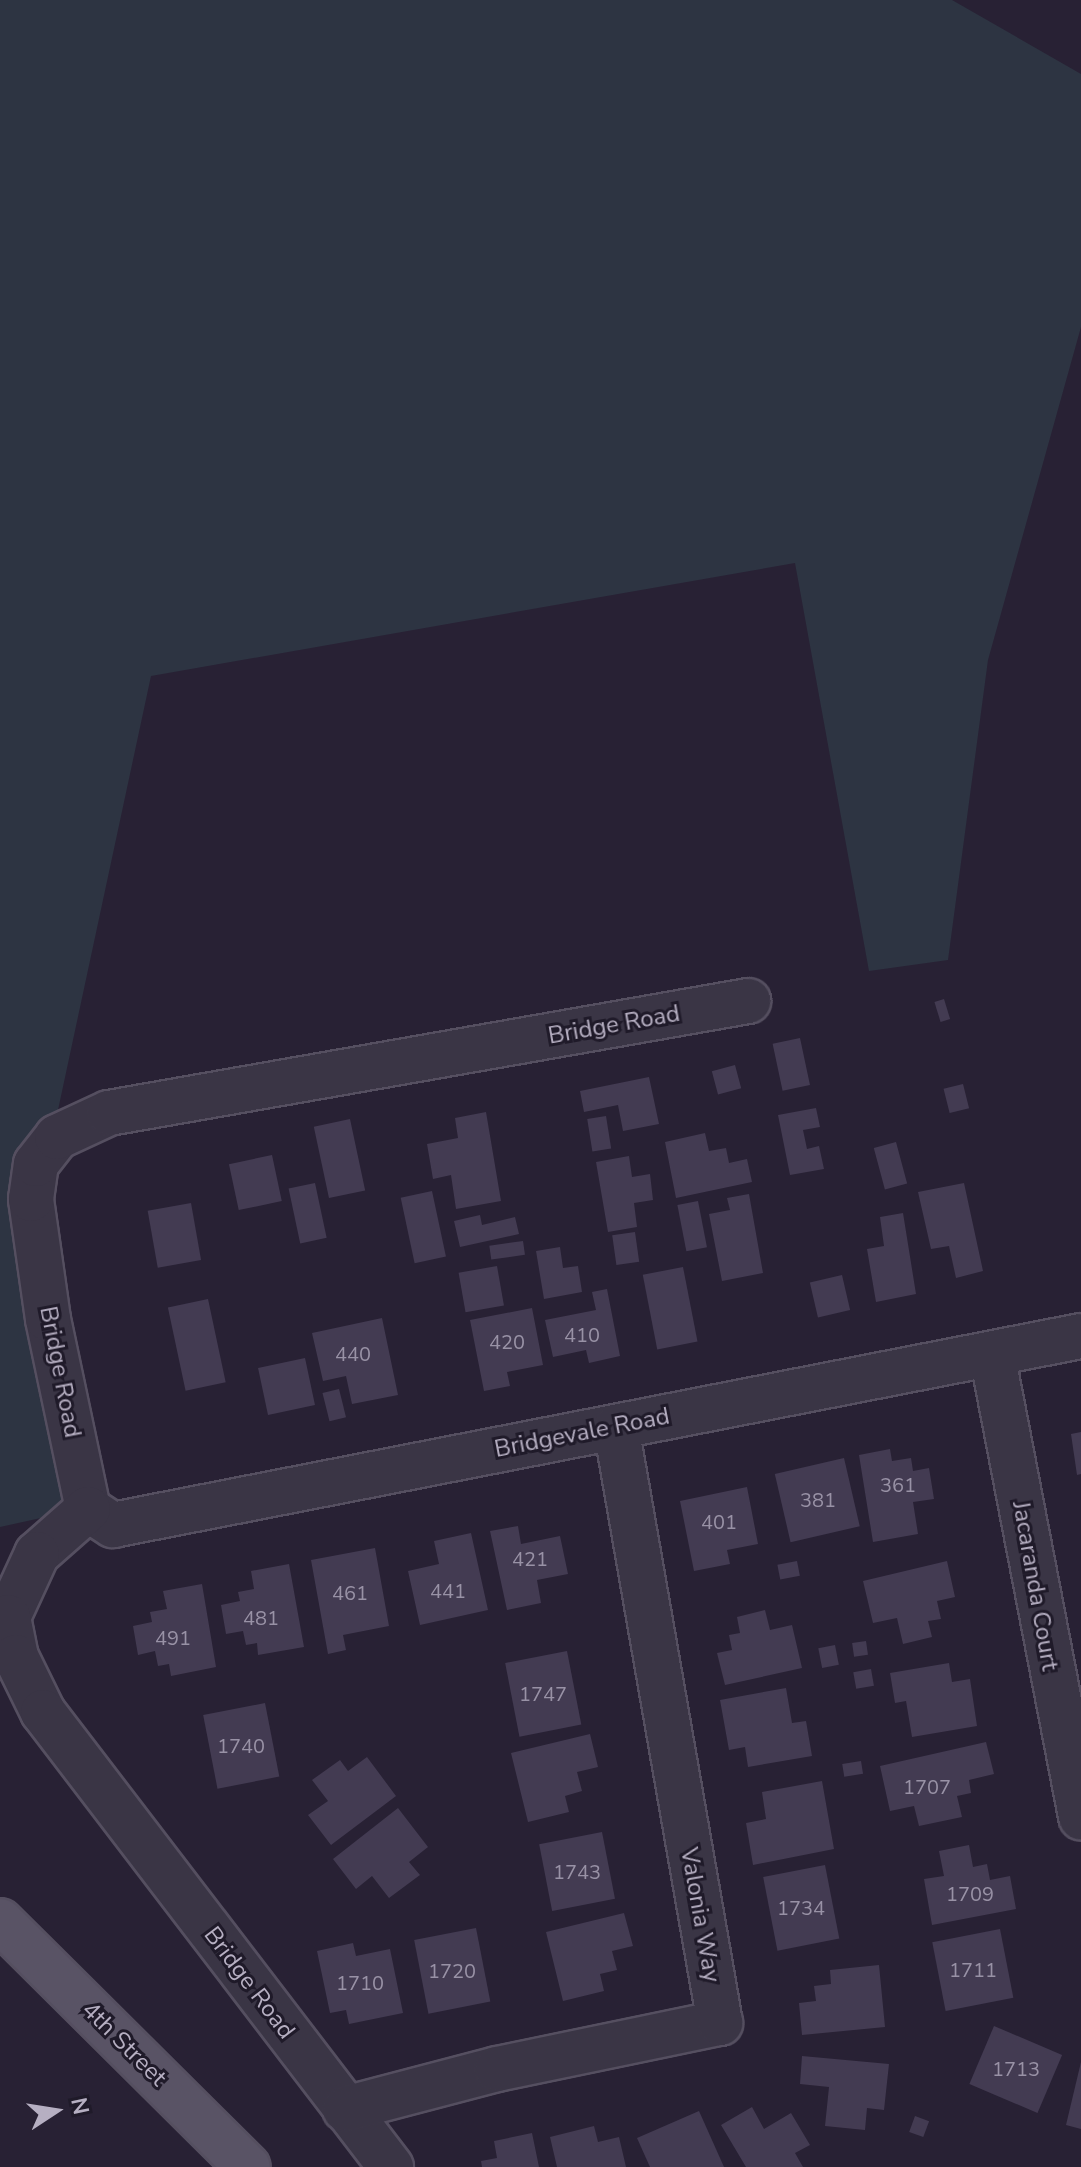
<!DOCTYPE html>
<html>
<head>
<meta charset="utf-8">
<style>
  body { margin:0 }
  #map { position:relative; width:1081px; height:2167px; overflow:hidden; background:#282134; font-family:"Nunito Sans",sans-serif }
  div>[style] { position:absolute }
  .green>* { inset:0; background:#2d3442 }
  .building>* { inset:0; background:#433b52; transform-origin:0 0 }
  .roads { filter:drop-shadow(2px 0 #554f60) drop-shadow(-2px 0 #554f60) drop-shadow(0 2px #554f60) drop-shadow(0 -2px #554f60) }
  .minor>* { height:44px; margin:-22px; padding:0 22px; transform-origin:22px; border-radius:22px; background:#3a3545 }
  .major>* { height:44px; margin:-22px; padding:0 22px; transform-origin:22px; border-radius:22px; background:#595365 }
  span { translate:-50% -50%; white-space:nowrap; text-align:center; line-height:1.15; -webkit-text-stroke:6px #1f1a29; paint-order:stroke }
  .number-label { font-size:20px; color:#9992a6 }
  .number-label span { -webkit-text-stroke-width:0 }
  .street-label { font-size:24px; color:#b6afc2 }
  .north { position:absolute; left:16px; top:2071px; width:80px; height:80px; -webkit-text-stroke:6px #1f1a29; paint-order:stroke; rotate:78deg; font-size:22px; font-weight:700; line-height:32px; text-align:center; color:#b6afc2 }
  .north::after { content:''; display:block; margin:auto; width:28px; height:36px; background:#b6afc2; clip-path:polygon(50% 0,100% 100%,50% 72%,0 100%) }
</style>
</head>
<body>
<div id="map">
  <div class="green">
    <i style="clip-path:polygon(0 0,952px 0,1081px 74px,1081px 327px,988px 660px,948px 960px,869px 971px,795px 563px,151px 676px,58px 1110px,39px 1130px,68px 1512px,0 1527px)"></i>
  </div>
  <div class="building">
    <i style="left:944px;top:999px;width:21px;height:10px;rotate:73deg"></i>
    <i style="left:800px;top:1038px;width:48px;height:28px;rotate:78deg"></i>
    <i style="left:735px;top:1065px;width:24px;height:24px;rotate:75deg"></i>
    <i style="clip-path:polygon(649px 1077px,659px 1124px,623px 1131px,618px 1105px,584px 1112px,580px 1091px)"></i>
    <i style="left:963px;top:1084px;width:25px;height:20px;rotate:76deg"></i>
    <i style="clip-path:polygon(816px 1108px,820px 1127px,803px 1130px,807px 1149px,819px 1146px,824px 1169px,790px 1175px,778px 1115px)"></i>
    <i style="clip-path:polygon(486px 1112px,501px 1201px,456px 1209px,451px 1175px,433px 1179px,427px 1144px,458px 1138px,455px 1118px)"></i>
    <i style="left:606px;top:1116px;width:33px;height:19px;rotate:81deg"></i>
    <i style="left:350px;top:1119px;width:73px;height:37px;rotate:78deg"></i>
    <i style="clip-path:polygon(705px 1133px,709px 1151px,726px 1148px,729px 1163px,747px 1159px,752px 1182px,676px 1198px,665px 1142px)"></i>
    <i style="left:896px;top:1142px;width:43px;height:23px;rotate:75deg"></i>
    <i style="left:272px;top:1155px;width:47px;height:44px;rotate:78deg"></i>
    <i style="clip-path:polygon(629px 1156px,632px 1177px,650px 1174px,653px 1200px,634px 1203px,637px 1227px,608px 1232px,596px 1162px)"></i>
    <i style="left:315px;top:1183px;width:56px;height:27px;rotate:78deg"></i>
    <i style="clip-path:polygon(964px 1183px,983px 1271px,956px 1278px,949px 1246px,931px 1249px,918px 1192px)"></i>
    <i style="left:432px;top:1191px;width:67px;height:32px;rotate:78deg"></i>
    <i style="clip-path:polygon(749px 1194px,763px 1273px,722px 1281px,709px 1214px,730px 1210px,727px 1198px)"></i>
    <i style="left:698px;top:1201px;width:47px;height:21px;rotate:79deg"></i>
    <i style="left:191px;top:1203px;width:58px;height:44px;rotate:80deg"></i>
    <i style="clip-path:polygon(903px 1213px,916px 1294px,876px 1302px,867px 1249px,884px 1246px,880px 1217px)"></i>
    <i style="clip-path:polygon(480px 1215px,482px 1225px,515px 1217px,519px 1234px,460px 1247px,454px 1221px)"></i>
    <i style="left:635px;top:1232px;width:30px;height:23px;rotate:82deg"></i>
    <i style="left:523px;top:1241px;width:14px;height:34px;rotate:82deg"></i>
    <i style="clip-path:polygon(560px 1247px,563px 1268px,578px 1266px,582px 1292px,544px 1299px,536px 1251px)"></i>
    <i style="left:497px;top:1266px;width:40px;height:39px;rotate:80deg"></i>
    <i style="left:683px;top:1267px;width:76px;height:41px;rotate:79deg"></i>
    <i style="left:842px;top:1275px;width:36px;height:33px;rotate:77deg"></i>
    <i style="clip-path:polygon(607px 1289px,620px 1356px,589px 1363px,586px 1350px,553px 1357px,545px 1320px,596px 1310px,592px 1292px)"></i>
    <i style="left:208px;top:1299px;width:85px;height:41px;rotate:78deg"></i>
    <i style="clip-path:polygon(532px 1308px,543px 1365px,507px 1372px,510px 1386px,484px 1391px,470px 1320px)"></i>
    <i style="clip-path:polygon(382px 1318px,398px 1395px,352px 1404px,346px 1376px,323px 1381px,312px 1333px)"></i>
    <i style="left:305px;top:1358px;width:48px;height:48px;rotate:78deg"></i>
    <i style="left:339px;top:1389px;width:29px;height:17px;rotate:76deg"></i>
    <i style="clip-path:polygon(1081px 1432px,1081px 1474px,1077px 1475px,1071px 1434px)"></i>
    <i style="clip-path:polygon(890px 1449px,892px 1461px,911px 1458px,913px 1471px,929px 1468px,934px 1499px,913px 1502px,918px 1534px,873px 1542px,859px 1455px)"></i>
    <i style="left:844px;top:1458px;width:70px;height:71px;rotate:77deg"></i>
    <i style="clip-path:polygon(747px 1487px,758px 1544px,727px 1550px,730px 1564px,694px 1571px,680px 1501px)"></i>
    <i style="clip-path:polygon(518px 1526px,521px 1544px,560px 1536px,568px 1574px,537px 1580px,541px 1603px,507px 1610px,490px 1531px)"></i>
    <i style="clip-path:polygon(471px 1533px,488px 1610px,420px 1625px,408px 1571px,439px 1564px,434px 1541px)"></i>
    <i style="clip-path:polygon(375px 1548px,389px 1626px,343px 1635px,346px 1650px,328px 1654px,311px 1560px)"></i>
    <i style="left:797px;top:1561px;width:15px;height:20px;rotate:79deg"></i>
    <i style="clip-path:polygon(947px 1561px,955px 1597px,937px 1601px,941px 1619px,928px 1621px,932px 1637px,903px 1644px,897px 1618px,873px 1623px,863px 1581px)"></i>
    <i style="clip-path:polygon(289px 1564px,304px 1647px,258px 1655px,257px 1643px,246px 1645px,243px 1631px,226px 1634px,221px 1605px,240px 1601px,238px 1592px,254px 1589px,251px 1571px)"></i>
    <i style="clip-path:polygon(202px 1584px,216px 1667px,171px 1676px,169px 1664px,158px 1666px,155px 1651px,138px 1655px,133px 1626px,152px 1622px,150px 1612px,167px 1609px,163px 1591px)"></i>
    <i style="clip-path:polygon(765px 1610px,770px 1630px,792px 1625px,802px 1668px,725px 1685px,717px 1653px,732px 1650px,729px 1635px,740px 1633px,737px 1617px)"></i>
    <i style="left:866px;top:1641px;width:14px;height:14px;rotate:82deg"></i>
    <i style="left:835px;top:1645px;width:20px;height:17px;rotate:79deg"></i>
    <i style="left:567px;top:1651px;width:75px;height:63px;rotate:79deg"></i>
    <i style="clip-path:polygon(949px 1663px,952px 1682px,970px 1679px,977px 1726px,912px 1737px,906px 1701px,895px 1703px,890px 1673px)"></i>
    <i style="left:871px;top:1669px;width:17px;height:18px;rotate:80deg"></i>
    <i style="clip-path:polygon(786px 1688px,792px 1723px,806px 1721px,812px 1756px,748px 1767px,745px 1747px,729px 1750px,720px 1700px)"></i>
    <i style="left:265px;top:1703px;width:75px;height:63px;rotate:79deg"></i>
    <i style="clip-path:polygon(590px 1734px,598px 1767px,577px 1772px,582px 1791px,565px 1796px,569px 1812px,528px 1822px,511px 1753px)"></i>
    <i style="clip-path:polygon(986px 1742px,994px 1774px,969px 1780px,971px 1793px,957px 1796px,962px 1817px,919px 1826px,914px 1806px,890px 1811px,880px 1766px)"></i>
    <i style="clip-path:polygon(367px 1757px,396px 1796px,331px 1845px,308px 1815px,328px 1801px,312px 1780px,340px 1760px,348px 1771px)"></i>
    <i style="left:861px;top:1761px;width:13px;height:19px;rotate:81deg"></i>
    <i style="clip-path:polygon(822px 1781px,834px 1849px,753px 1865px,746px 1823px,766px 1819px,762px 1792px)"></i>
    <i style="clip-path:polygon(398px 1808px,428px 1847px,409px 1862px,420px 1875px,389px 1898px,372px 1876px,356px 1889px,333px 1859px)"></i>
    <i style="left:602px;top:1832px;width:68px;height:64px;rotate:79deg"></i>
    <i style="clip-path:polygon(969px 1845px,973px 1867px,987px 1864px,990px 1880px,1010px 1876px,1016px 1909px,932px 1925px,924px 1879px,944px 1876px,939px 1851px)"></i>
    <i style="left:825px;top:1865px;width:75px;height:63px;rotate:79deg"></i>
    <i style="clip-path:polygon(624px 1913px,633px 1946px,612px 1951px,617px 1970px,600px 1974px,604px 1991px,563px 2001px,546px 1932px)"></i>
    <i style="left:476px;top:1928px;width:75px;height:63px;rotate:79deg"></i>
    <i style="left:1000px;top:1929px;width:70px;height:69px;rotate:79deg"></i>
    <i style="clip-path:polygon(353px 1943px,356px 1956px,390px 1949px,403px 2013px,349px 2024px,346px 2010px,330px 2013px,317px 1951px)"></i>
    <i style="clip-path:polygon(879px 1965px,885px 2027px,802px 2035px,799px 2003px,816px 2001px,814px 1986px,831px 1984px,830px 1970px)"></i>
    <i style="left:994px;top:2026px;width:74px;height:63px;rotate:23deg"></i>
    <i style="clip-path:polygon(802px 2056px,889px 2064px,884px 2110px,867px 2108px,865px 2130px,825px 2126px,829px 2087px,800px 2084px)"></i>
    <i style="clip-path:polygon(1081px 2062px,1081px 2129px,1066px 2125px)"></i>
    <i style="clip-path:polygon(752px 2107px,764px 2129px,791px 2113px,810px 2145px,795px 2153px,803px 2167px,746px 2167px,721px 2125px)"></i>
    <i style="clip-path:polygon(699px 2111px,724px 2167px,650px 2167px,637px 2138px)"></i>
    <i style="left:915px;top:2116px;width:15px;height:17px;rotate:20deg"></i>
    <i style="clip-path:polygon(594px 2126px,598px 2142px,619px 2137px,626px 2167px,557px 2167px,550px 2137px)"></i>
    <i style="clip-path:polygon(532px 2133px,539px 2167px,482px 2167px,481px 2161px,497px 2158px,494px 2141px)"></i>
  </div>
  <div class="roads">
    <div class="minor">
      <i style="left:992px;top:1354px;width:472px;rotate:79.1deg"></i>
      <i style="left:88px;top:1509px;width:194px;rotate:-101.9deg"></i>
      <i style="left:48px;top:1319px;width:121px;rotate:-98.1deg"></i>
      <i style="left:31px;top:1199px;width:35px;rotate:-82deg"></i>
      <i style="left:36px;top:1164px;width:34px;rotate:-52deg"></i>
      <i style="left:57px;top:1137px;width:57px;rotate:-24.8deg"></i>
      <i style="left:109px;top:1113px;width:649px;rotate:-9.94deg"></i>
      <i style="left:88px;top:1509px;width:30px;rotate:33deg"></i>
      <i style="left:113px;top:1525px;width:986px;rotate:-11.05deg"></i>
      <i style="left:88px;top:1509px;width:68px;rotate:138.6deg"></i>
      <i style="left:37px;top:1554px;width:69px;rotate:114.7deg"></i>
      <i style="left:8px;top:1617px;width:41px;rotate:78.7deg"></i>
      <i style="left:16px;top:1657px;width:61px;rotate:63.9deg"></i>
      <i style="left:43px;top:1712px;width:573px;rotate:52.59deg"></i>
      <i style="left:345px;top:2109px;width:157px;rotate:-14.7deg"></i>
      <i style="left:497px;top:2069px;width:228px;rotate:-11.7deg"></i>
      <i style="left:720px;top:2023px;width:605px;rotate:-99.9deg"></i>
    </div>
    <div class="major">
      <i style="left:0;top:1921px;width:349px;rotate:44.8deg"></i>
    </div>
  </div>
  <div class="number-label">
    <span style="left:582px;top:1335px">410</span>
    <span style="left:507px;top:1342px">420</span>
    <span style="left:353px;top:1354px">440</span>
    <span style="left:898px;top:1485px">361</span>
    <span style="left:818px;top:1500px">381</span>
    <span style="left:719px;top:1522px">401</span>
    <span style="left:530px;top:1559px">421</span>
    <span style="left:448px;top:1591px">441</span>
    <span style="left:350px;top:1593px">461</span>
    <span style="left:261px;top:1618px">481</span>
    <span style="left:173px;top:1638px">491</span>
    <span style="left:543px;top:1694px">1747</span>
    <span style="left:241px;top:1746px">1740</span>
    <span style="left:927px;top:1787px">1707</span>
    <span style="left:577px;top:1872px">1743</span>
    <span style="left:970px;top:1894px">1709</span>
    <span style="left:801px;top:1908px">1734</span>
    <span style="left:973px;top:1970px">1711</span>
    <span style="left:452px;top:1971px">1720</span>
    <span style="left:360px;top:1983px">1710</span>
    <span style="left:1016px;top:2069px">1713</span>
  </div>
  <div class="street-label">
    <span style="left:614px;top:1025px;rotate:-10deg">Bridge Road</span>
    <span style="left:60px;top:1372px;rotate:79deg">Bridge Road</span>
    <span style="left:582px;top:1433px;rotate:-11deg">Bridgevale Road</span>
    <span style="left:1035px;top:1586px;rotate:80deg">Jacaranda Court</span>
    <span style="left:700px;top:1915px;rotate:80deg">Valonia Way</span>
    <span style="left:249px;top:1983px;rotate:53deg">Bridge Road</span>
    <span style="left:124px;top:2044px;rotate:45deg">4th Street</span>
  </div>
  <div class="north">N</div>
</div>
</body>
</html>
